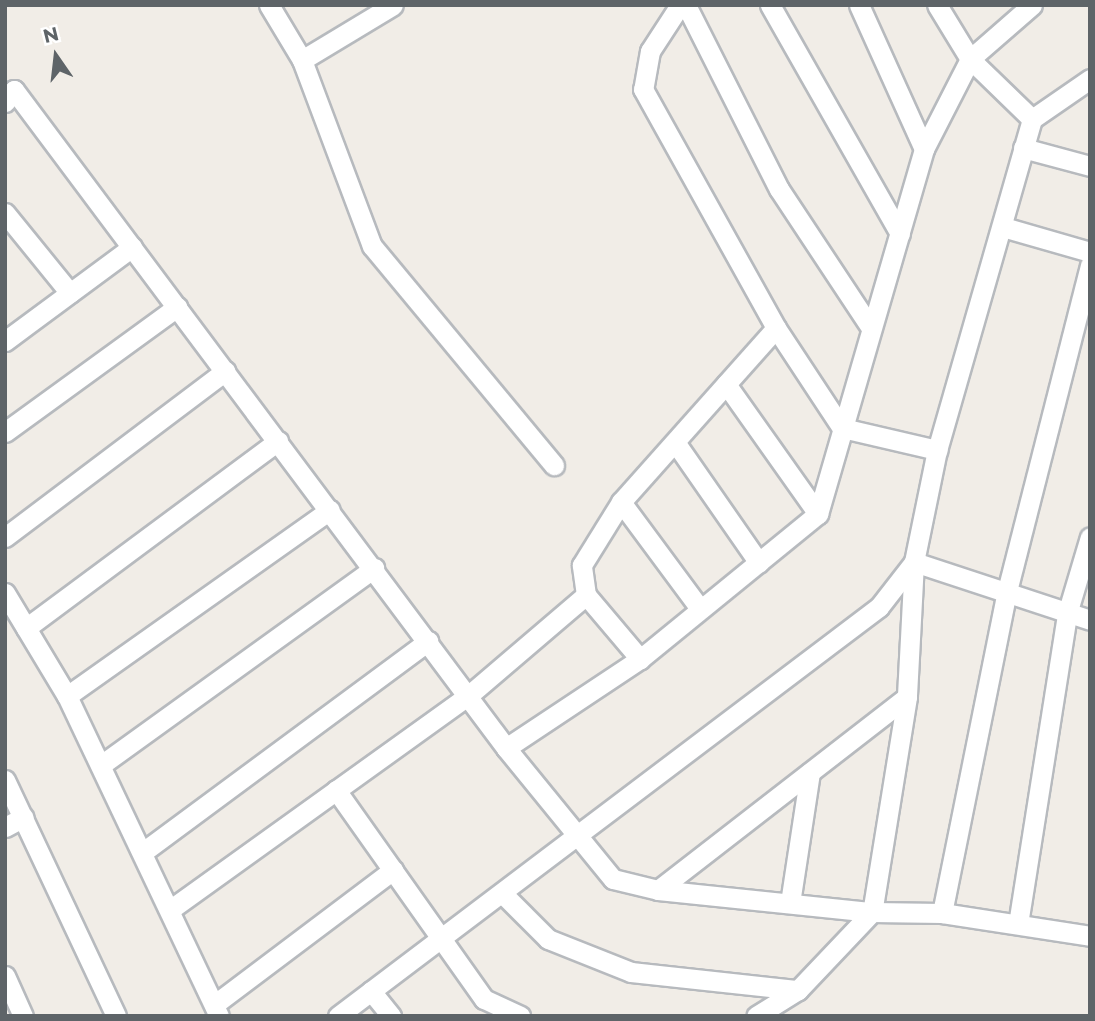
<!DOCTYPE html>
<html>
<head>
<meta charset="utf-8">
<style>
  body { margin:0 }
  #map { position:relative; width:1095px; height:1021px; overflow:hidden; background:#f1ede7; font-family:Montserrat,sans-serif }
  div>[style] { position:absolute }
  .roads { filter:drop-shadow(2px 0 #b7babe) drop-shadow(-2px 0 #b7babe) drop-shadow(0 2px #b7babe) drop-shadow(0 -2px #b7babe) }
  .minor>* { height:19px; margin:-9.5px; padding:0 9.5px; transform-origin:9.5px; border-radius:9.5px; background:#fff }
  span { translate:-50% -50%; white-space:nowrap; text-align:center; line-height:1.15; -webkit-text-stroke:5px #fff; paint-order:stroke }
  .frame { position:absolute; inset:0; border:7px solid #5e6468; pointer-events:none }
  .north { position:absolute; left:21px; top:21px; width:70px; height:70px; -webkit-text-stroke:5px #fff; paint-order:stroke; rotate:346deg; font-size:19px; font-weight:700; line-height:28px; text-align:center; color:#5e6468 }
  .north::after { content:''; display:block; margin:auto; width:24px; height:32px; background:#5e6468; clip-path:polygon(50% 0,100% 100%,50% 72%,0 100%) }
</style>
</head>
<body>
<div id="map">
  <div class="roads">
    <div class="minor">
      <i style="left:269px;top:5px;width:64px;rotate:59deg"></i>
      <i style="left:302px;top:60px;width:199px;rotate:69.4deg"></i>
      <i style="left:372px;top:246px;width:285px;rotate:50.3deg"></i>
      <i style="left:680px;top:5px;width:55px;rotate:123.1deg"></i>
      <i style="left:650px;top:51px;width:39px;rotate:100deg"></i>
      <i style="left:643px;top:89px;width:274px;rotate:60.9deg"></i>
      <i style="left:776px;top:328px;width:120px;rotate:56.6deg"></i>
      <i style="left:842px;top:428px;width:98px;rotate:13deg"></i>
      <i style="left:686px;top:5px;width:206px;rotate:63.2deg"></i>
      <i style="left:779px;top:189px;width:163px;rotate:56.5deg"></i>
      <i style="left:770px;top:5px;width:263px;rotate:60.4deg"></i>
      <i style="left:859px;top:5px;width:158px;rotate:65.7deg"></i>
      <i style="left:1032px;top:5px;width:82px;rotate:138.9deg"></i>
      <i style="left:970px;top:59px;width:86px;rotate:44.1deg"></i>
      <i style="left:302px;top:60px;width:106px;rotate:-31.1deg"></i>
      <i style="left:1090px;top:79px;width:70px;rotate:145.4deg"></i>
      <i style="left:1032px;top:119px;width:344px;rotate:106deg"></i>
      <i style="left:937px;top:450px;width:114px;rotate:101.6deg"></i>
      <i style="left:914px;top:562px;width:185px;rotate:18.2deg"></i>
      <i style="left:5px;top:102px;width:15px;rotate:-53deg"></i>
      <i style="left:14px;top:90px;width:822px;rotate:53.21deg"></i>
      <i style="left:506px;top:748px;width:169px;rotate:50.8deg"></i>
      <i style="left:613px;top:879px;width:46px;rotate:13.7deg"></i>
      <i style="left:658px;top:890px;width:215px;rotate:5.9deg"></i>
      <i style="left:872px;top:912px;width:70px;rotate:0.8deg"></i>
      <i style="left:942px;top:913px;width:150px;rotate:8.8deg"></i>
      <i style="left:1023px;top:148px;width:69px;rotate:15deg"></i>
      <i style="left:5px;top:213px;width:103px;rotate:50.9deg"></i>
      <i style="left:1003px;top:227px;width:91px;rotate:16deg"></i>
      <i style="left:5px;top:341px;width:158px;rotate:-36.5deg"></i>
      <i style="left:726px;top:384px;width:159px;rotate:54.7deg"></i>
      <i style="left:5px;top:432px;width:213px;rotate:-36deg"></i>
      <i style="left:675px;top:442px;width:147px;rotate:55.2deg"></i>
      <i style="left:621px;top:502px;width:129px;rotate:53.5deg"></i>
      <i style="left:5px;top:537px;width:276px;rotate:-37deg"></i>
      <i style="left:5px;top:593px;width:120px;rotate:59deg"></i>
      <i style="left:67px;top:696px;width:354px;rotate:64.6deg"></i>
      <i style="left:586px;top:595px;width:84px;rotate:49.8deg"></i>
      <i style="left:26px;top:628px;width:314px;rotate:-36.6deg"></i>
      <i style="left:67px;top:696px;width:322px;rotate:-35.3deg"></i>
      <i style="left:506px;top:748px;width:161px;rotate:-33.6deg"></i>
      <i style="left:640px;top:659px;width:230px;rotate:-39.2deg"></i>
      <i style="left:818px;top:514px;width:380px;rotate:-73.8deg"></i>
      <i style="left:924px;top:149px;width:101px;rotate:-62.9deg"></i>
      <i style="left:970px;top:59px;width:63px;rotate:-121.4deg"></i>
      <i style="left:101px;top:765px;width:337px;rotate:-35.8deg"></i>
      <i style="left:5px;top:780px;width:261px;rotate:64.8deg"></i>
      <i style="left:336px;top:790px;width:256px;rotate:54.7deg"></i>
      <i style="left:484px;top:999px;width:40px;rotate:25deg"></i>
      <i style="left:5px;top:827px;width:21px;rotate:-28deg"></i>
      <i style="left:143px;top:852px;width:355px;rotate:-36.5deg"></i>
      <i style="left:658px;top:890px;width:315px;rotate:-37.8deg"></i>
      <i style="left:505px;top:896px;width:61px;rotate:45deg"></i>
      <i style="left:548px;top:939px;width:89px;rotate:21.7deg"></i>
      <i style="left:631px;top:972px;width:168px;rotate:6.2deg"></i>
      <i style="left:790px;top:903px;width:132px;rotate:-81.3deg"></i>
      <i style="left:171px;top:909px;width:367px;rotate:-35.7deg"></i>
      <i style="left:469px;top:695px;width:154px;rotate:-40.5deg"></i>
      <i style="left:586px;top:595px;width:30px;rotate:-98deg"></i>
      <i style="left:582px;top:565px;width:74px;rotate:-58.2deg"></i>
      <i style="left:621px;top:502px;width:233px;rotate:-48.3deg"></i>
      <i style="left:942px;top:913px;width:324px;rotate:-78.6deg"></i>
      <i style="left:1006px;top:595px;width:341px;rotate:-75.7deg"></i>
      <i style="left:1018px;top:924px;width:314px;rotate:-81deg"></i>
      <i style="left:1067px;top:614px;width:80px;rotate:-73.4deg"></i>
      <i style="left:5px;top:976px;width:44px;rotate:65.8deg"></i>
      <i style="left:371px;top:991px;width:32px;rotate:51deg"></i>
      <i style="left:215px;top:1004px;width:223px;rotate:-37deg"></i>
      <i style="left:338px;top:1016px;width:678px;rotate:-37.09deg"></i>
      <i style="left:879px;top:607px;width:57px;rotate:-52.1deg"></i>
      <i style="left:914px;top:562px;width:135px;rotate:93deg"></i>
      <i style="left:907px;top:697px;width:218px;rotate:99.2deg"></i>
      <i style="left:872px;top:912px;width:108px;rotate:133.5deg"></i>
      <i style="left:798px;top:990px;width:49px;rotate:148.2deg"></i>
    </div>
  </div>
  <div class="frame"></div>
  <div class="north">N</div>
</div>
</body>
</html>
